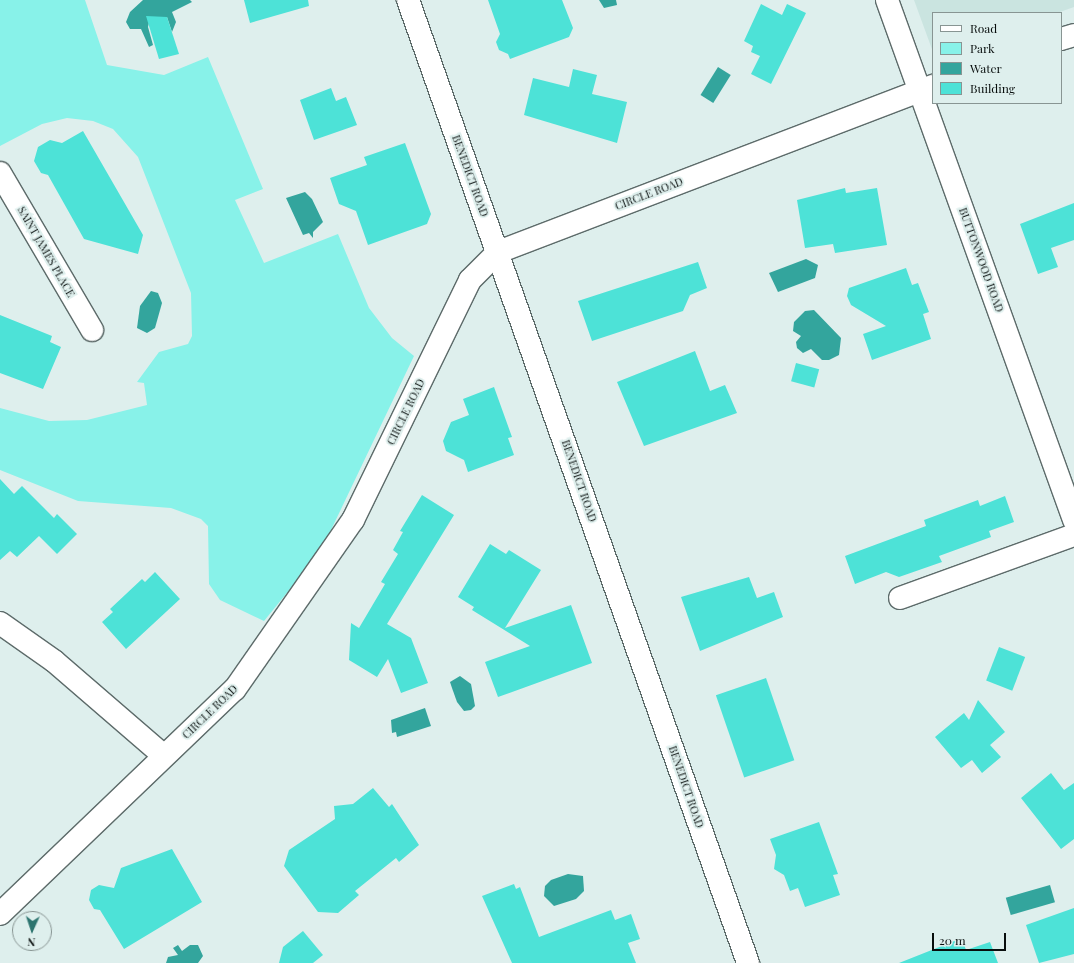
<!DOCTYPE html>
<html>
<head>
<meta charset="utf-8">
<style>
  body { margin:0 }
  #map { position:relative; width:1074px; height:963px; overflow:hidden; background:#deefed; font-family:"Playfair Display",serif }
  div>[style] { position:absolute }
  .built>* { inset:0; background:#cae4e0 }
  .green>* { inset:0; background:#88f2e9 }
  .water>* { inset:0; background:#33a59d; transform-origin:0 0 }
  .building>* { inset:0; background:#4de2d7; transform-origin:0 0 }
  .roads { filter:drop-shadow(1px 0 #5d6b6a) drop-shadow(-1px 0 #5d6b6a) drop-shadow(0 1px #5d6b6a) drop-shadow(0 -1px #5d6b6a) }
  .minor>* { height:22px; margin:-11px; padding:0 11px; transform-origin:11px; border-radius:11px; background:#fff }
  span { translate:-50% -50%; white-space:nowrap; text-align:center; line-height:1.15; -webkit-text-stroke:4px #deefed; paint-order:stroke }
  .street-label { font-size:11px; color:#080e0d }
  .legend { position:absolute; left:932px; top:12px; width:130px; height:92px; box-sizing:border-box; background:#deefed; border:1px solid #889593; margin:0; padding:5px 7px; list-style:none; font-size:12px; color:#080e0d }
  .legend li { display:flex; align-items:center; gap:8px; height:20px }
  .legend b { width:20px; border:1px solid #889593 }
  .north { position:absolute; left:12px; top:911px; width:40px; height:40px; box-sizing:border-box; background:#deefed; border:1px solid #889593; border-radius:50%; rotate:183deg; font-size:11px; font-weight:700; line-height:16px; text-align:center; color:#080e0d }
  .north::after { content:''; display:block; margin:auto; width:14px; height:18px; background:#2c746f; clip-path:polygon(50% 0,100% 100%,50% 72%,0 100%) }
  .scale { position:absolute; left:932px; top:933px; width:74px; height:18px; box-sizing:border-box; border:2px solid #080e0d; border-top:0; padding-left:5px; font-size:12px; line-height:14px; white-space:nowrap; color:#080e0d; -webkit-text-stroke:3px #deefed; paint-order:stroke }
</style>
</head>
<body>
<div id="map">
  <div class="built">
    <i style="clip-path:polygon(914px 0,1074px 0,1074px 7px,1057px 13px,933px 13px,933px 52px)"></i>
  </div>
  <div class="green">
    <i style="clip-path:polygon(0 0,85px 0,107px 65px,164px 75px,208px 57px,263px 189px,235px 200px,264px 263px,338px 234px,369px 308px,392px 338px,414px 356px,321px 551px,264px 621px,220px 600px,209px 584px,208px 526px,201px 519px,171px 508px,78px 501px,0 470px,0 408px,49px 421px,87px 420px,147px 405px,144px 383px,137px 382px,159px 352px,188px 344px,192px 336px,191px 293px,138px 157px,113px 129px,93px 121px,67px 118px,42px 124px,0 146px)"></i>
  </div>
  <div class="water">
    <i style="clip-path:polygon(143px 0,190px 0,192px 2px,172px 12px,176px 22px,172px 32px,167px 17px,150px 18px,148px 27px,153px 45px,149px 47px,141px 29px,130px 29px,126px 22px,130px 12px)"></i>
    <i style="clip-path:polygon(599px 0,616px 0,617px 5px,604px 8px)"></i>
    <i style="left:718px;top:67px;width:15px;height:33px;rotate:32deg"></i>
    <i style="clip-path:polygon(305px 192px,312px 199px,323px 222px,313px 232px,313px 238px,309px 233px,303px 235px,286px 198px)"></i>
    <i style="clip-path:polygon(806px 259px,818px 265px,815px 278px,778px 292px,769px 273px)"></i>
    <i style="clip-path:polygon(151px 291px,158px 293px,162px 303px,155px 328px,147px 333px,137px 328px,140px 306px)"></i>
    <i style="clip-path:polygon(814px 310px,841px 338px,839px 355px,829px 360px,822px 360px,811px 349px,803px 353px,797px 348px,796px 342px,801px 336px,793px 331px,794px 322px,805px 311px)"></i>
    <i style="clip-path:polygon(460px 676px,471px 684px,475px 706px,471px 710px,464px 711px,457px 702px,452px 688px,450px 682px)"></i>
    <i style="clip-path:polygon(425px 708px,431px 726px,397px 737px,396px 732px,392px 733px,391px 720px)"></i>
    <i style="clip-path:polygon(568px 874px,583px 876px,584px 891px,576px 899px,554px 906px,544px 896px,545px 886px,551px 880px)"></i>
    <i style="left:1050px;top:885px;width:18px;height:46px;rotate:74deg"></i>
    <i style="clip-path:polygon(178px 945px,182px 951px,190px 945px,198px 945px,203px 956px,198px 963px,166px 963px,168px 957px,178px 955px,173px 948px)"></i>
  </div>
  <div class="building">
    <i style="clip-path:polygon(244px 0,308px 0,309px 6px,250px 23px)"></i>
    <i style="clip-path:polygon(488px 0,562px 0,573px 28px,569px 37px,510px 59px,508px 54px,499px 50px,496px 42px,500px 34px)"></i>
    <i style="clip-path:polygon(761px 4px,782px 15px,787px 4px,806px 13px,771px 84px,751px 74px,760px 56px,751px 52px,753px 46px,744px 41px)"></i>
    <i style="clip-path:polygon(146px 16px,167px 17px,179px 54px,159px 59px)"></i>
    <i style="clip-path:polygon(573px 69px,597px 75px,592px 94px,627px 102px,617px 143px,524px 115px,533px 78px,569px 87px)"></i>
    <i style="clip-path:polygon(331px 88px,336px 101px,346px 97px,357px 125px,314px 140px,300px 100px)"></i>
    <i style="clip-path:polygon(83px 131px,143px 235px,138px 254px,84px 239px,48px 175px,41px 173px,34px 161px,38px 147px,50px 140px,62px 143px)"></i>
    <i style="clip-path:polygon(405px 143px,431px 214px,427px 224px,368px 245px,356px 211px,339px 204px,330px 178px,367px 165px,364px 157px)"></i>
    <i style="clip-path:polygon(845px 188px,846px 193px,877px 188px,887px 245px,835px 253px,833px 244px,805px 248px,797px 200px)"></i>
    <i style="clip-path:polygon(1074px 203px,1074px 240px,1051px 248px,1058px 267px,1038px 274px,1020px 224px)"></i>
    <i style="clip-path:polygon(698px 262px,707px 288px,690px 295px,683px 311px,592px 341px,578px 301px)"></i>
    <i style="clip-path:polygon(906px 268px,912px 285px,918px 283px,929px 312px,923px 314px,931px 339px,872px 360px,863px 334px,886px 326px,851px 305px,847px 296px,849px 288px)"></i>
    <i style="clip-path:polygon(0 315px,52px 336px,50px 342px,61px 347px,43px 389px,0 373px)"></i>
    <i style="clip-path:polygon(695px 351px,710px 391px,725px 385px,737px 413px,644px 446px,617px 382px)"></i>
    <i style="left:796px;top:363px;width:24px;height:19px;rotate:15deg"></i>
    <i style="clip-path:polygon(494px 387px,512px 437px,508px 438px,514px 455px,468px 472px,464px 460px,446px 451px,443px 441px,451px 422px,469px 415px,463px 399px)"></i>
    <i style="clip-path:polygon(0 479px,14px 494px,22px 486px,54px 518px,57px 514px,77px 534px,57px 554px,39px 536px,17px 557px,10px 551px,0 560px)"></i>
    <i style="clip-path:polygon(422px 495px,454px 515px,387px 624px,411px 638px,428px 683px,401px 693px,388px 659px,377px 677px,349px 660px,351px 623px,359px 628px,385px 584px,381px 582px,398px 554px,393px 550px,403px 532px,400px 531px)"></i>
    <i style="clip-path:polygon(1005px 496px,1014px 522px,989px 531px,991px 537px,939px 556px,942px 562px,899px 577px,886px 572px,855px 584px,845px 556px,926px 526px,924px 520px,978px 500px,980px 506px)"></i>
    <i style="clip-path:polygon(490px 544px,506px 554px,509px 550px,541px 570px,505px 628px,571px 605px,592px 663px,498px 697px,485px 662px,530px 646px,472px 610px,474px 607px,458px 597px)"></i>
    <i style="clip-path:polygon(155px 572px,180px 599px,126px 649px,102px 622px,113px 612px,110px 609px,142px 579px,145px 582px)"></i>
    <i style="clip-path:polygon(749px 577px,757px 598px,774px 592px,783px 617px,700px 651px,681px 597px)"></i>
    <i style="left:999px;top:647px;width:28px;height:36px;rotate:21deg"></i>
    <i style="left:766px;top:678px;width:87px;height:53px;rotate:71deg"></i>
    <i style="clip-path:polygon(978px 700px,1005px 732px,990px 745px,1001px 757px,982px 773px,972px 760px,961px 768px,935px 737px,964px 713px,969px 720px)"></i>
    <i style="clip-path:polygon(1051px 773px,1064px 790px,1074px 783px,1074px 839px,1061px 849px,1021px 798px)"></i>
    <i style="clip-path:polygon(373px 788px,389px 807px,392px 804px,419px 845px,399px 862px,396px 858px,355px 891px,359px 895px,338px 913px,318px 912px,284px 866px,289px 850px,335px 819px,334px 806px,353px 804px)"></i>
    <i style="clip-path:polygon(819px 822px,838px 874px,833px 875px,840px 895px,805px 907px,798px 888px,790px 891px,784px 875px,774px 869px,776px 855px,770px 839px)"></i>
    <i style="clip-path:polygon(172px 849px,202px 902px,124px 949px,100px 910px,94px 909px,89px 900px,91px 890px,99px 885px,114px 888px,121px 868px)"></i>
    <i style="clip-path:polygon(514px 884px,516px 889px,520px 887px,539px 937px,611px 910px,615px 920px,631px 914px,640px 939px,628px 943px,636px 963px,512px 963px,482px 896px)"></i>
    <i style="clip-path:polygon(1074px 908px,1074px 954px,1039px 963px,1026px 925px)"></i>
    <i style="clip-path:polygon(303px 931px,323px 955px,313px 963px,279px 963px,283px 947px)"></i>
    <i style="clip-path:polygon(962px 938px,966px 950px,990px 942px,998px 963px,899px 963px)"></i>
  </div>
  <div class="roads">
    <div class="minor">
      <i style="left:408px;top:0;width:1021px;rotate:70.55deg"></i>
      <i style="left:887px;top:0;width:553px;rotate:70.22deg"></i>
      <i style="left:1061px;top:39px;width:14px;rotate:-17deg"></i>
      <i style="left:0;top:173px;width:182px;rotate:59.6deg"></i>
      <i style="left:900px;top:598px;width:185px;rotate:-19.9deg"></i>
      <i style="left:0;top:623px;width:66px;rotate:35.1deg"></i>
      <i style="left:54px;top:661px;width:145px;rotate:40.8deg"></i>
      <i style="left:0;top:914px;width:325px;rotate:-43.8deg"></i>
      <i style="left:235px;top:689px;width:206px;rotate:-55.1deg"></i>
      <i style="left:353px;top:520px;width:267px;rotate:-64deg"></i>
      <i style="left:470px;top:280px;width:40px;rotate:-45deg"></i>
      <i style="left:498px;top:252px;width:466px;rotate:-20.9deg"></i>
    </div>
  </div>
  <div class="street-label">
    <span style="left:470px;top:176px;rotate:70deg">BENEDICT ROAD</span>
    <span style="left:649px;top:194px;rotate:-21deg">CIRCLE ROAD</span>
    <span style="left:46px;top:252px;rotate:60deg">SAINT JAMES PLACE</span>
    <span style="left:981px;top:260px;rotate:70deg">BUTTONWOOD ROAD</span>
    <span style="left:406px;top:412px;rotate:-64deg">CIRCLE ROAD</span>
    <span style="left:579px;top:481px;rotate:71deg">BENEDICT ROAD</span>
    <span style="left:210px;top:712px;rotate:-44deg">CIRCLE ROAD</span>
    <span style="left:686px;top:787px;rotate:71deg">BENEDICT ROAD</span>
  </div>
  <ul class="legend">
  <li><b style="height:5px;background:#fff"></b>Road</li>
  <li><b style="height:11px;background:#88f2e9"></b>Park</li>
  <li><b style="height:11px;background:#33a59d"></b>Water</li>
  <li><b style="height:11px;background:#4de2d7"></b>Building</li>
  </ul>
  <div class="north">N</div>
  <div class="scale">20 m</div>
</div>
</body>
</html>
